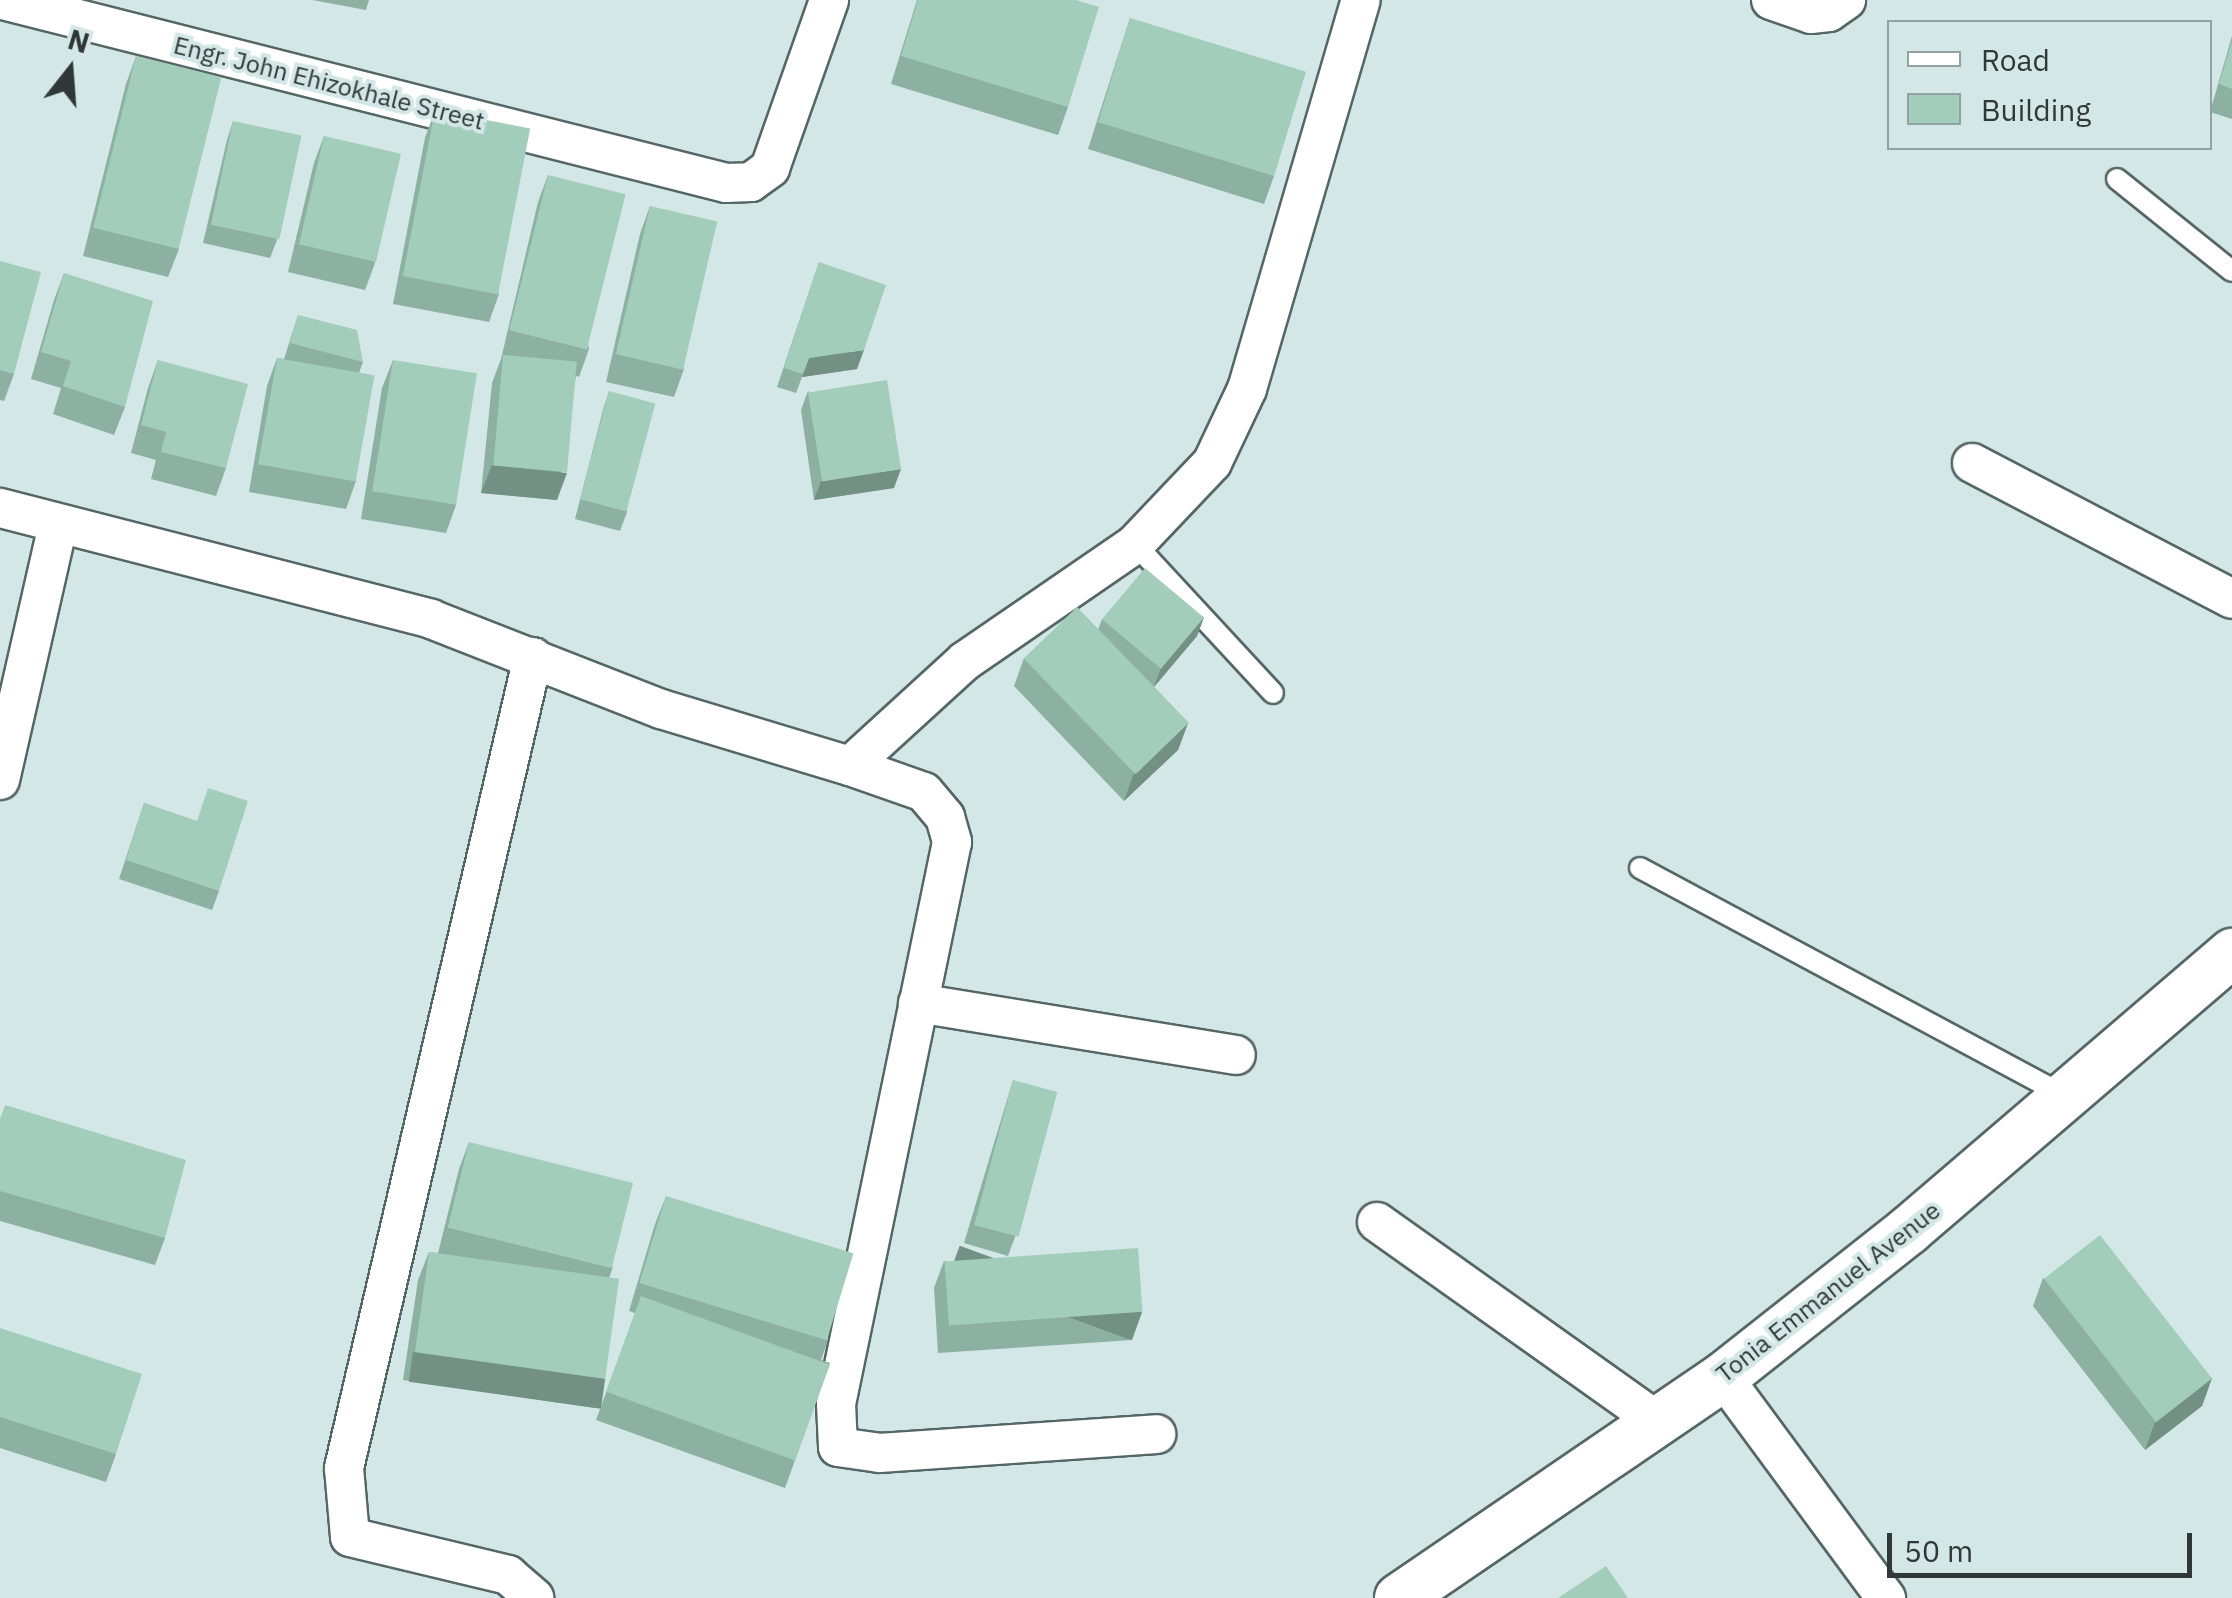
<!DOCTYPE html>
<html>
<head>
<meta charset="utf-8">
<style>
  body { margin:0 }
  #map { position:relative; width:2232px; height:1598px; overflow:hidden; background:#d4e7e7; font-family:"IBM Plex Sans",sans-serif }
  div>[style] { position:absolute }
  .roads { filter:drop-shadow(2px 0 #566) drop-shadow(-2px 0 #566) drop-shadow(0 2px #566) drop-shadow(0 -2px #566) }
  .service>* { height:20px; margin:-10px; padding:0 10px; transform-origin:10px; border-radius:10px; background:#fff }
  .minor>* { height:38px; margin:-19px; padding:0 19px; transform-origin:19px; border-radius:19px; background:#fff }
  .tertiary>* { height:48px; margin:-24px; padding:0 24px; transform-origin:24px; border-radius:24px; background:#fff }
  .wall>* { inset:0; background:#8cb0a1 }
  .shaded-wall>* { inset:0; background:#729083; transform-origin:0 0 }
  .building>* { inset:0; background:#a3cdbb; transform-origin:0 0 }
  span { translate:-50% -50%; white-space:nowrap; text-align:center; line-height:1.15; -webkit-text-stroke:8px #d4e7e7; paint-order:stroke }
  .street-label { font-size:25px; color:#303737 }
  .legend { position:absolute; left:1887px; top:20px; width:325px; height:130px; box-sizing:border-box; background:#d4e7e7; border:2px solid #92a1a1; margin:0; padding:12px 18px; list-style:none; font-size:30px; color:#303737 }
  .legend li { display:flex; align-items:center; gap:20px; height:50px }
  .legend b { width:50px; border:2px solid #92a1a1 }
  .north { position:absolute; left:20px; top:20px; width:100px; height:100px; -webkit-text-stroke:8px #d4e7e7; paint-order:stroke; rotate:17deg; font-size:28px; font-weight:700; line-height:40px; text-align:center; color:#303737 }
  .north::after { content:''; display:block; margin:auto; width:35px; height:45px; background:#303737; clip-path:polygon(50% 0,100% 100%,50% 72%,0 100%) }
  .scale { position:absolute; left:1887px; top:1533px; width:305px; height:45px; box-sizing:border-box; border:5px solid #303737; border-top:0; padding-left:12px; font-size:30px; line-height:35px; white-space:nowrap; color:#303737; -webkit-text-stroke:8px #d4e7e7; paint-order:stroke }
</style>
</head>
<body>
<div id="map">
  <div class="roads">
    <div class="service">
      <i style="left:2117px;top:179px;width:147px;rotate:38.7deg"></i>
      <i style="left:1135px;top:544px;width:203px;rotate:47.2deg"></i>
      <i style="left:1640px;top:868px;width:481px;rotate:28.2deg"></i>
    </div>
    <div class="minor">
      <i style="left:3px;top:0;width:746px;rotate:14.2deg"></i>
      <i style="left:726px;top:183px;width:25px;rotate:-2deg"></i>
      <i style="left:751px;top:182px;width:24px;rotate:-36deg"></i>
      <i style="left:770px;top:168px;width:178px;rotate:-70.6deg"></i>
      <i style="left:1771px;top:0;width:42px;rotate:19.3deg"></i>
      <i style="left:1811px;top:14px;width:18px;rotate:-6deg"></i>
      <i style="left:1829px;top:12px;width:21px;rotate:-35deg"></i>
      <i style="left:1972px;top:463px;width:293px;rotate:27.6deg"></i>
      <i style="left:0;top:508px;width:445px;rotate:14.4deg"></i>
      <i style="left:431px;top:619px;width:247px;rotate:21.4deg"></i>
      <i style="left:661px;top:709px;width:197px;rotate:16.8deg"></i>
      <i style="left:850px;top:766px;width:156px;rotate:-42.4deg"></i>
      <i style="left:965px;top:661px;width:206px;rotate:-34.5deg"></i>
      <i style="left:1135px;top:544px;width:112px;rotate:-46.5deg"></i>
      <i style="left:1212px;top:463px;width:82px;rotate:-64.7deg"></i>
      <i style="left:1247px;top:389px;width:405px;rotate:-73.7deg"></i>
      <i style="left:533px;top:657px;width:833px;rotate:103.12deg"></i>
      <i style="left:344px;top:1468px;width:69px;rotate:85deg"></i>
      <i style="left:350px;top:1537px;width:163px;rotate:13.5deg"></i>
      <i style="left:508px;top:1575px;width:35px;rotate:41deg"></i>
      <i style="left:850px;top:766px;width:78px;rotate:19.4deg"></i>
      <i style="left:924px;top:792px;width:33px;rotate:50deg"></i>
      <i style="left:945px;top:817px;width:26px;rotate:74deg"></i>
      <i style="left:952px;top:842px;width:574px;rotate:101.66deg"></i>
      <i style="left:836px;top:1404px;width:43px;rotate:87.3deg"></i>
      <i style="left:838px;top:1447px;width:42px;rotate:8.1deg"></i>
      <i style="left:880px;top:1453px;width:277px;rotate:-3.9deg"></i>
      <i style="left:0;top:780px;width:262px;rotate:-77.2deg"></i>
      <i style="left:918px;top:1003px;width:322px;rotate:9.3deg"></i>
      <i style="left:1377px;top:1222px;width:344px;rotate:35.4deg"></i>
      <i style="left:1723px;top:1377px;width:275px;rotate:53.6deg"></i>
    </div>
    <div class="tertiary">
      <i style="left:1399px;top:1598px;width:392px;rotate:-34.3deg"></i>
      <i style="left:1723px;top:1377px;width:237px;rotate:-38.3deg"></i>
      <i style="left:1909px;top:1230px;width:426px;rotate:-40.6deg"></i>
    </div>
  </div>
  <div class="wall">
    <i style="clip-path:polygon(312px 0,369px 0,366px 10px)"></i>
    <i style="clip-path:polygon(917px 0,1076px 0,1068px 107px,1058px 135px,891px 84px)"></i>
    <i style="clip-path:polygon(1130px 18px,1274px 176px,1264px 204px,1088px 149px)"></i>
    <i style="clip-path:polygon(2232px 36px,2232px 119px,2210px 112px)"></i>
    <i style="clip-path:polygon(136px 56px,179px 249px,168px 277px,83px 256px,126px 84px)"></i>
    <i style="clip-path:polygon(435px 110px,499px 294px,489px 322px,393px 304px,425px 138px)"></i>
    <i style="clip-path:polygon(233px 121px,277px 240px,270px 258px,203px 243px,227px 140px)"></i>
    <i style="clip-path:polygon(324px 136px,375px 263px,365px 290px,288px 272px,314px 163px)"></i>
    <i style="clip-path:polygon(548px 175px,589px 349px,579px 377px,576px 376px,557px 500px,481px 493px,492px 383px,501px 359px,538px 202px)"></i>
    <i style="clip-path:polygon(650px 206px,684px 369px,674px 397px,606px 382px,640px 234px)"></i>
    <i style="clip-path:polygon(0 261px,14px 374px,4px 401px,0 400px)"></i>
    <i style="clip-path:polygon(819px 262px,857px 369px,802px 377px,796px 393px,777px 387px)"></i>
    <i style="clip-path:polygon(64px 273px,125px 407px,114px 435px,53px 414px,61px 388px,31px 379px,54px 300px)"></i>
    <i style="clip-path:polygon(298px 315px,363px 362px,359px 373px,356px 481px,346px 509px,249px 492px,267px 386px,277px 358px,284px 359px)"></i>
    <i style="clip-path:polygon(158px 360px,226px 468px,216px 496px,151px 479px,156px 460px,131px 453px,148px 388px)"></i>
    <i style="clip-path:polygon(393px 360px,456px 505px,446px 533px,361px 519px,382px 388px)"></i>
    <i style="clip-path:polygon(609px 391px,627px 512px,620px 531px,575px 519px,603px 410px)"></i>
    <i style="clip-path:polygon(808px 391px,894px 488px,814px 500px,801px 410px)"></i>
    <i style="clip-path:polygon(1204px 617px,1197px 636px,1154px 687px,1188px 723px,1178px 750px,1124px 801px,1014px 686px,1024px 658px,1098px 630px,1102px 619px)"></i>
    <i style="clip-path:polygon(144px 803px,196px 821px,219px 891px,212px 910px,119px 879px)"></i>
    <i style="clip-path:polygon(1013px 1080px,1015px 1237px,1008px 1256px,964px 1243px)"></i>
    <i style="clip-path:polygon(0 1118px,165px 1238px,155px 1265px,0 1221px)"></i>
    <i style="clip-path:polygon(469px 1142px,613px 1267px,609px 1278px,605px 1380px,595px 1408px,403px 1380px,418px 1280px,429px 1252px,438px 1253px,459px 1169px)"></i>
    <i style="clip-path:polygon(666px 1196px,828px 1340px,821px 1360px,830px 1363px,785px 1488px,596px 1420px,635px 1313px,629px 1311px,655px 1224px)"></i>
    <i style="clip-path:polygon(944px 1261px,1142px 1312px,1132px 1340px,938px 1353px,934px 1288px)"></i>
    <i style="clip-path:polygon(2043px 1278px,2212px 1378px,2202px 1406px,2145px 1450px,2033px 1306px)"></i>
    <i style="clip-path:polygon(0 1328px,116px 1454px,106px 1482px,0 1448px)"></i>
  </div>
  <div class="shaded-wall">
    <i style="clip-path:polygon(864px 350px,857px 369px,802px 377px,809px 358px)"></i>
    <i style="clip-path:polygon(492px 465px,567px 473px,557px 500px,481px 493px)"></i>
    <i style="clip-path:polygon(901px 469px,894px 488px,814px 500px,821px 481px)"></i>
    <i style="clip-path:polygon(1204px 617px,1197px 636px,1154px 687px,1161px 668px)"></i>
    <i style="clip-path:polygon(1188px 723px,1178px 750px,1124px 801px,1134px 773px)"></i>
    <i style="left:1142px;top:1312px;width:30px;height:194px;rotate:110deg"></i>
    <i style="left:413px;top:1352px;width:194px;height:30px;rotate:8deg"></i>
    <i style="clip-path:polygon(2212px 1378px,2202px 1406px,2145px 1450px,2155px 1422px)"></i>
  </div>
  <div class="building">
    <i style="clip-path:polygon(918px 0,1076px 0,1099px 7px,1068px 107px,901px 56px)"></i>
    <i style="left:1130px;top:18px;width:184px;height:109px;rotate:17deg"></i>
    <i style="clip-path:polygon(2232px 41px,2232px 89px,2219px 84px)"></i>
    <i style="left:136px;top:56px;width:88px;height:177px;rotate:14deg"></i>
    <i style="left:435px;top:110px;width:97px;height:169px;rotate:11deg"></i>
    <i style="left:233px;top:121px;width:70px;height:106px;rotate:12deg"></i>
    <i style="left:324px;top:136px;width:79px;height:111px;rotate:13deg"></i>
    <i style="left:548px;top:175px;width:80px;height:160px;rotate:14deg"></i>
    <i style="left:650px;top:206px;width:69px;height:152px;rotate:13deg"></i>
    <i style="clip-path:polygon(0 261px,41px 272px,14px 374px,0 370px)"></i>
    <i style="clip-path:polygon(819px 262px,886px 285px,864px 350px,809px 358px,803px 374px,784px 368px)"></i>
    <i style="clip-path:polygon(64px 273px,153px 301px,125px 407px,63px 386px,71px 361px,41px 352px)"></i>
    <i style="clip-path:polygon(298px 315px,357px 330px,363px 362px,290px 343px)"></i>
    <i style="left:503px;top:355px;width:74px;height:111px;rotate:5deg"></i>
    <i style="left:277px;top:358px;width:99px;height:108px;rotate:10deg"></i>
    <i style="clip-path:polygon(158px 360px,248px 384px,226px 468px,161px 452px,166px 432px,141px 425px)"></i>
    <i style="left:393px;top:360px;width:85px;height:133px;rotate:9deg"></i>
    <i style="left:887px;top:380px;width:90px;height:80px;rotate:81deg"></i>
    <i style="left:609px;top:391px;width:48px;height:112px;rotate:15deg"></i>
    <i style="left:1145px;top:568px;width:77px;height:67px;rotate:40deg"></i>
    <i style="left:1077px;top:607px;width:161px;height:74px;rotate:46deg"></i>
    <i style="clip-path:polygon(208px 788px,248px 801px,219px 891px,126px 860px,144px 803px,197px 821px)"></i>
    <i style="left:1013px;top:1080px;width:46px;height:150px;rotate:15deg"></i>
    <i style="clip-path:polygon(5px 1105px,186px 1160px,165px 1238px,0 1191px,0 1119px)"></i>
    <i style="left:469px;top:1142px;width:169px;height:88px;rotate:14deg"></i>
    <i style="left:666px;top:1196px;width:196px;height:91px;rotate:17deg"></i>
    <i style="left:2100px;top:1235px;width:182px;height:71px;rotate:52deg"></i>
    <i style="left:1138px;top:1248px;width:64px;height:194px;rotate:86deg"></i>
    <i style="left:429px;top:1252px;width:192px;height:101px;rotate:8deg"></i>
    <i style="left:641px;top:1296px;width:201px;height:102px;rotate:20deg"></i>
    <i style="clip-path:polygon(0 1328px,142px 1374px,116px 1454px,0 1417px)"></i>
    <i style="clip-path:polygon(1606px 1566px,1628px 1598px,1558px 1598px)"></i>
  </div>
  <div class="street-label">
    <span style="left:329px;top:83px;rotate:14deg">Engr. John Ehizokhale Street</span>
    <span style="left:1828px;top:1292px;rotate:-38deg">Tonia Emmanuel Avenue</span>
  </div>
  <ul class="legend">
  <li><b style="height:12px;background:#fff"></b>Road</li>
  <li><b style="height:28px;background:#a3cdbb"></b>Building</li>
  </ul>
  <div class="north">N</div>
  <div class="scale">50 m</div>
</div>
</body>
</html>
